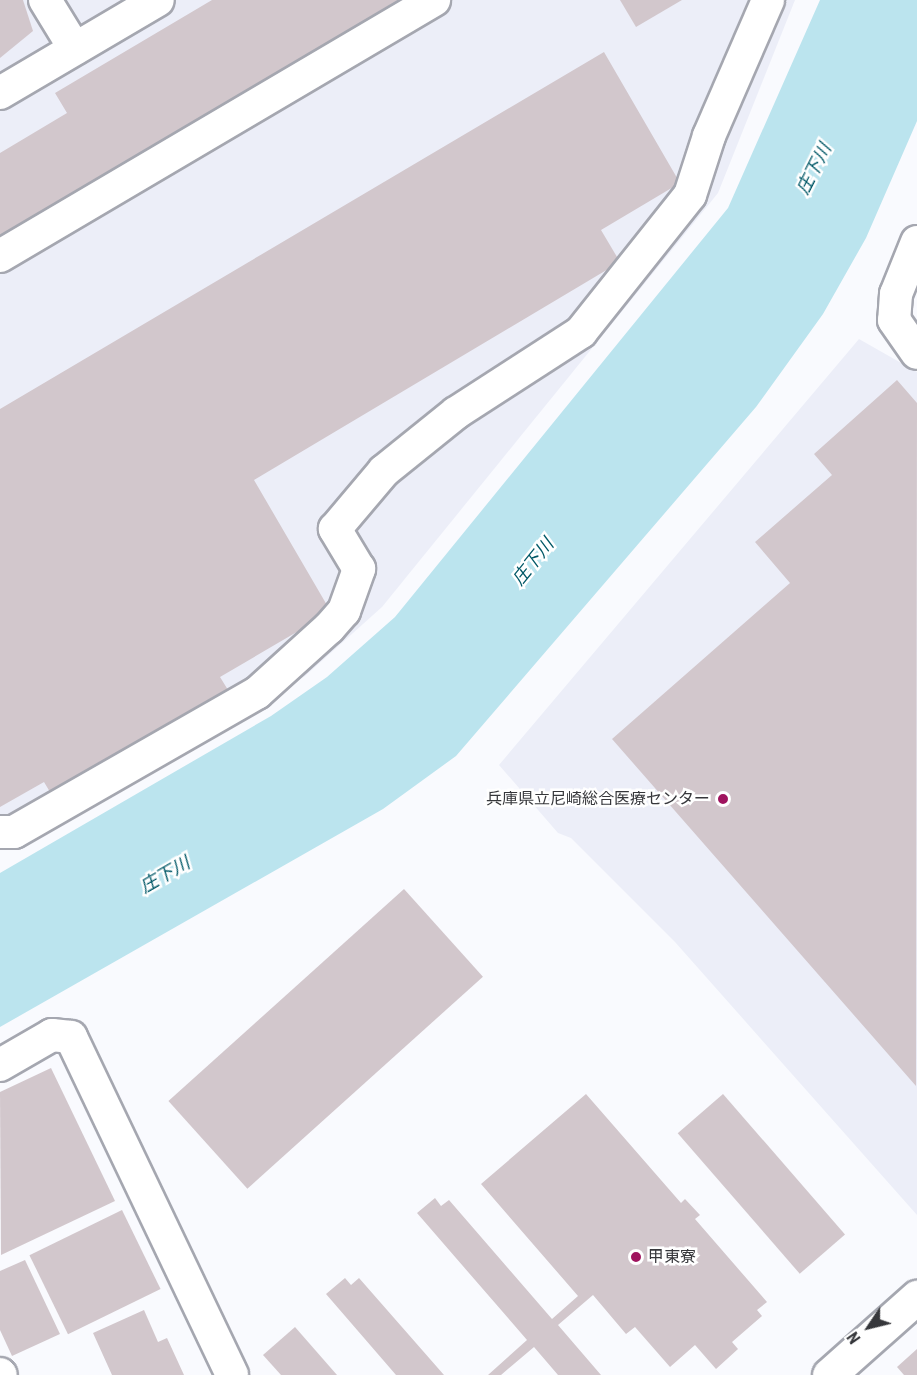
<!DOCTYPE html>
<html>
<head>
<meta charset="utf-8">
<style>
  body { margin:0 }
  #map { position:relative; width:917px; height:1375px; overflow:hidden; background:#f9fafe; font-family:"Roboto Condensed","Noto Sans JP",sans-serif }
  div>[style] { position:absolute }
  .built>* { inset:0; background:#eceef8 }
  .water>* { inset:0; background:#bbe4ee }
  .building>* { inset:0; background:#d2c7cc; transform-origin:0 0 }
  .roads { filter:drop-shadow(2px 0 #a5a7b0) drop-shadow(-2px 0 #a5a7b0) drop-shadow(0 2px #a5a7b0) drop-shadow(0 -2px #a5a7b0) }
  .minor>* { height:32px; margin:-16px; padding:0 16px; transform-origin:16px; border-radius:16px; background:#fff }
  .major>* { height:33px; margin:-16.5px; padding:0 16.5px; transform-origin:16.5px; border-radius:16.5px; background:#fff }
  .dots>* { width:16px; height:16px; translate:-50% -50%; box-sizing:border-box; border:3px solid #fff; border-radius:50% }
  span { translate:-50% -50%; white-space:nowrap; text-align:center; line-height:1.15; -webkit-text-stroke:5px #fff; paint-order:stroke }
  .poi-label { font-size:16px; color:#36373b }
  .right { translate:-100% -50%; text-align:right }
  .left { translate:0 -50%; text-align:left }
  .water-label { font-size:18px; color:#015867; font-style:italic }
  .north { position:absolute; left:839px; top:1297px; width:60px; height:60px; -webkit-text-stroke:4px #fff; paint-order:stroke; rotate:235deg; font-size:16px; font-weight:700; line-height:24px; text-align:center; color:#36373b }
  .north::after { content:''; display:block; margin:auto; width:21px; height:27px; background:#36373b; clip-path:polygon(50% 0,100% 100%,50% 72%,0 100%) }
</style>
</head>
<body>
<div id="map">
  <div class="built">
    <i style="clip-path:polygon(0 0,795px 0,718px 193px,382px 607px,305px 676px,0 849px)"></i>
    <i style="clip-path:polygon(859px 339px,917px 372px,917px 1215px,675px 942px,571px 838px,558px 833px,499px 765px)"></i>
  </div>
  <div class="water">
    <i style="clip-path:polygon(820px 0,917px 0,917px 121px,866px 238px,823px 314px,756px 407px,456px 756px,383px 809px,0 1027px,0 873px,271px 716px,327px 677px,395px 617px,728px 208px)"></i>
  </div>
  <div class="building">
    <i style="clip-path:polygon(0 0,23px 0,33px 31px,0 58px)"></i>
    <i style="clip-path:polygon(212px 0,419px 0,0 247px,0 153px,67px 113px,55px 93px)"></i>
    <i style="clip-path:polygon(620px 0,682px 0,636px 27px)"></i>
    <i style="clip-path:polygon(604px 52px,680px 183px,601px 230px,620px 262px,254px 480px,331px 612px,220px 677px,233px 698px,56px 802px,44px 782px,0 807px,0 409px)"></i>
    <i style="clip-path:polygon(897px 380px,917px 403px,916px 1086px,612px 739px,790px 583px,755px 542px,832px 475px,814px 454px)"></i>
    <i style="left:404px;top:889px;width:118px;height:317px;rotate:48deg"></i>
    <i style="clip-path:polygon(51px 1068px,115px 1201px,1px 1255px,0 1092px)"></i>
    <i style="clip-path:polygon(586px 1094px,681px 1203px,685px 1199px,700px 1215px,695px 1219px,767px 1302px,757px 1310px,762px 1316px,732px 1342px,738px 1349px,716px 1369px,695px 1345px,670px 1367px,635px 1327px,626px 1334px,593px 1295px,558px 1325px,601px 1375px,558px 1375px,534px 1347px,501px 1375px,488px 1375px,527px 1340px,417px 1213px,435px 1198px,441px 1206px,449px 1200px,552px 1319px,578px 1296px,481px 1184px)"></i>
    <i style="left:723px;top:1094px;width:186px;height:60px;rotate:49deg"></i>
    <i style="left:122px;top:1210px;width:88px;height:103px;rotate:64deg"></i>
    <i style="clip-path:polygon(25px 1260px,60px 1334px,12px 1356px,0 1330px,0 1271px)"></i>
    <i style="clip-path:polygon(345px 1278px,351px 1285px,359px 1278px,444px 1375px,396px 1375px,326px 1294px)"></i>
    <i style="clip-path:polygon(144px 1310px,158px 1342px,167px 1338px,184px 1375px,112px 1375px,93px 1333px)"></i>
    <i style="clip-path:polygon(295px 1327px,337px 1375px,281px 1375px,263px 1355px)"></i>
    <i style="clip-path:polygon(917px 1349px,917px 1375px,904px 1375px,897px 1367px)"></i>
  </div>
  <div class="roads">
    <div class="minor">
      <i style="left:45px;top:0;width:57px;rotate:58.5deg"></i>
      <i style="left:0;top:93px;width:183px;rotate:-30.5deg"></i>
      <i style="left:917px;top:242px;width:56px;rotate:112deg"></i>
      <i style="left:896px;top:294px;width:26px;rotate:94deg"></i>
      <i style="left:894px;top:320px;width:40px;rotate:55.1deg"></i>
      <i style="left:0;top:256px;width:504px;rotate:-30.53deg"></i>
      <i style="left:0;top:832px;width:14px"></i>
      <i style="left:14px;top:832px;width:280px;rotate:-29.8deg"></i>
      <i style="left:257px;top:693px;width:97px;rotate:-42.1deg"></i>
      <i style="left:329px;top:628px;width:23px;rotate:-49deg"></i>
      <i style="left:344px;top:611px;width:45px;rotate:-70.3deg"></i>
      <i style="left:359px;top:569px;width:47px;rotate:-121deg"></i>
      <i style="left:335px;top:529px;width:76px;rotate:-49.8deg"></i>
      <i style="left:384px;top:471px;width:92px;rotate:-38.9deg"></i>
      <i style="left:456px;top:413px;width:149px;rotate:-32.9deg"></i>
      <i style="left:581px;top:332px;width:175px;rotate:-51.5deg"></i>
      <i style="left:690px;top:195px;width:62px;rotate:-72.1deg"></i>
      <i style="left:709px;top:136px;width:148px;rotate:-66.5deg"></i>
      <i style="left:0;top:1065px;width:60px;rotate:-30deg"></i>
      <i style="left:52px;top:1035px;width:19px;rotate:6deg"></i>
      <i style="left:71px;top:1037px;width:374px;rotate:64.5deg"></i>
      <i style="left:0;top:1374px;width:1px;rotate:45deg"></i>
    </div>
    <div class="major">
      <i style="left:829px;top:1375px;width:118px;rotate:-41.6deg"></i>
    </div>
  </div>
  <div class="dots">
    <i style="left:723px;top:799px;background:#9f135e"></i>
    <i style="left:636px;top:1257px;background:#9f135e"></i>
  </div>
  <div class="poi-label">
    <span class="right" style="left:710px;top:799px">兵庫県立尼崎総合医療センター</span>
    <span class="left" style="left:648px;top:1257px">甲東寮</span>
  </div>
  <div class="water-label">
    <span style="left:814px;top:169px;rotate:-63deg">庄下川</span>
    <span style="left:533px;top:562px;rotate:-51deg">庄下川</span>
    <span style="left:165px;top:875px;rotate:-30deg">庄下川</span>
  </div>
  <div class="north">N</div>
</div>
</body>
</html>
